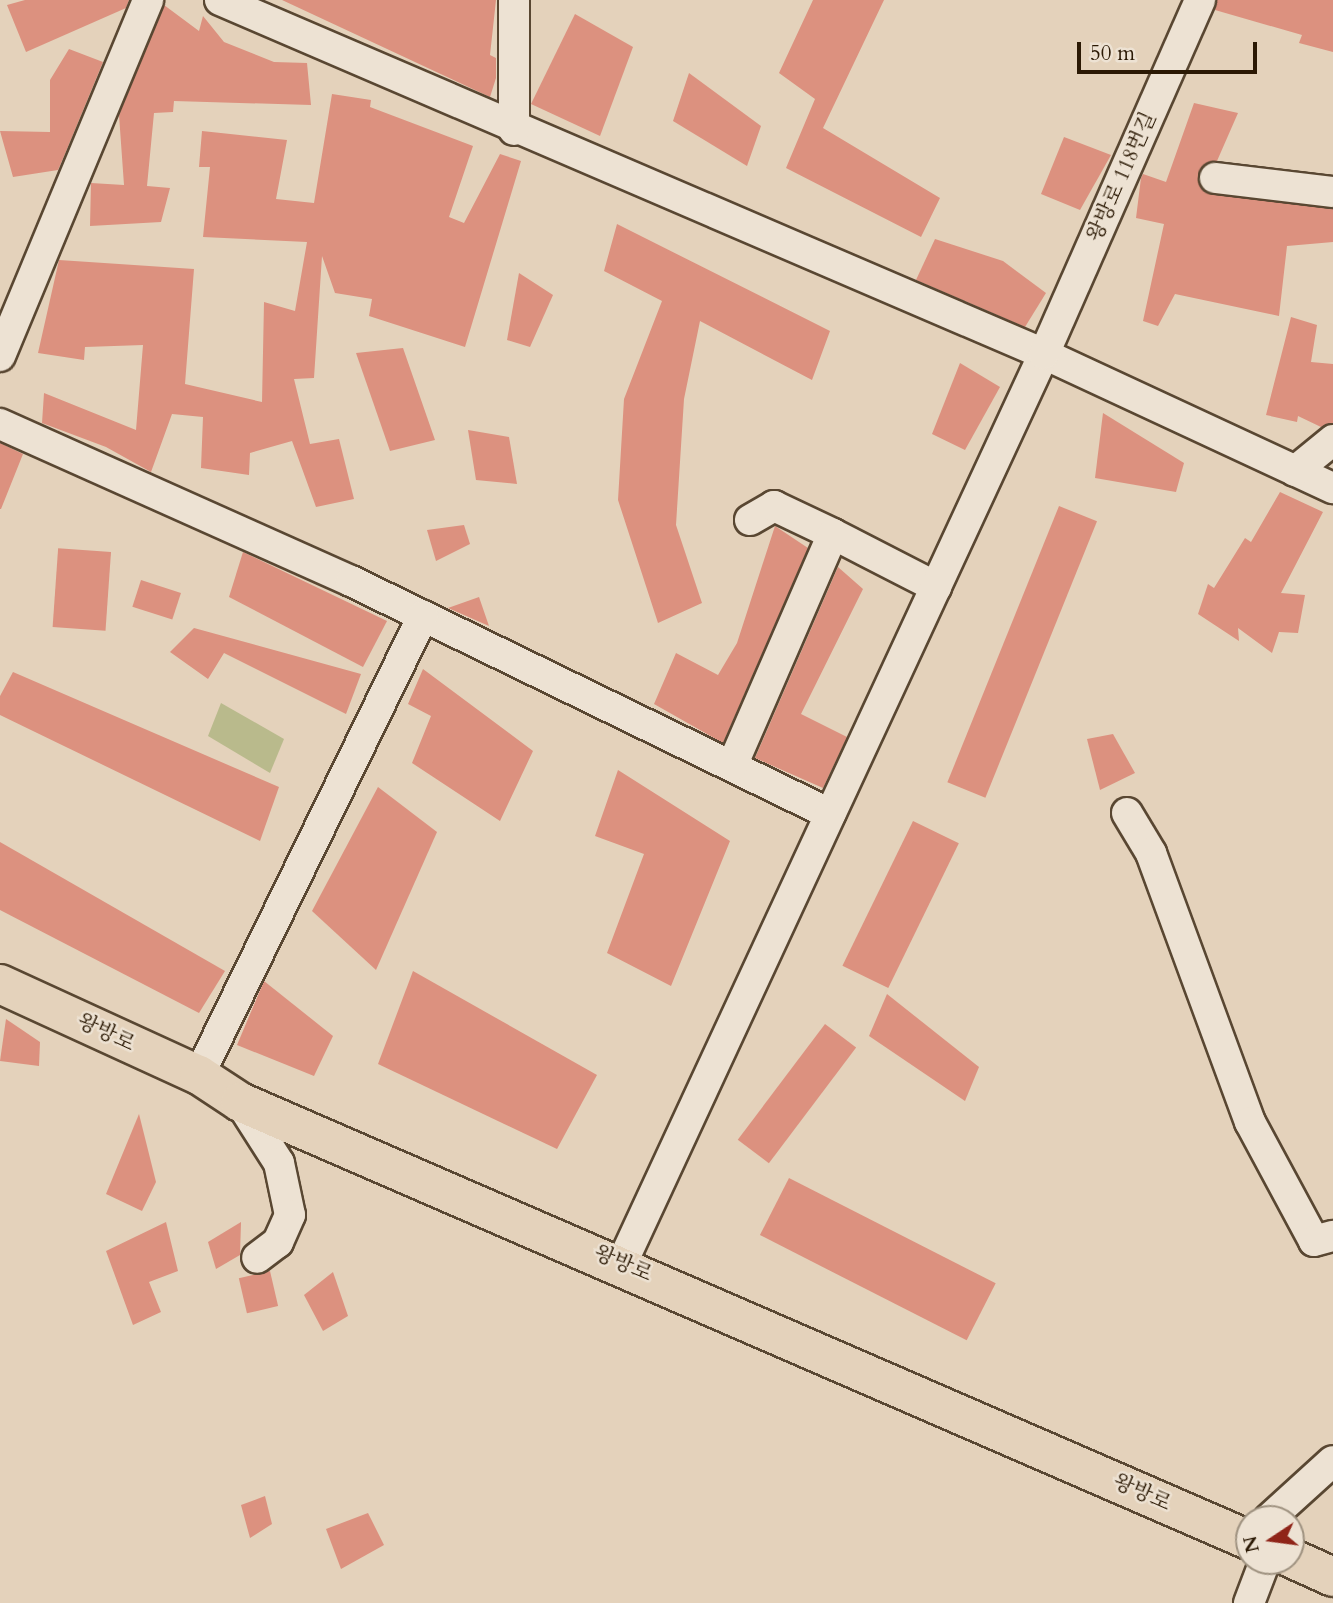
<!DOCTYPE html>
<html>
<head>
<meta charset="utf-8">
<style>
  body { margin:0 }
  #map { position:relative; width:1333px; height:1603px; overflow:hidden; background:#e4d2bb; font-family:Cardo,"Noto Serif KR",serif }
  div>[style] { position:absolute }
  .green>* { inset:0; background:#b9ba8c }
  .building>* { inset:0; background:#dc917f; transform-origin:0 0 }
  .roads { filter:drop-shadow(2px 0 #594732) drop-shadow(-2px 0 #594732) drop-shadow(0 2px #594732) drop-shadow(0 -2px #594732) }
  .minor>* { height:30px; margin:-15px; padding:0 15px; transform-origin:15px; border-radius:15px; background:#ede2d3 }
  .major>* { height:38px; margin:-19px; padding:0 19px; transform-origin:19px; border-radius:19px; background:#e4d2bb }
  span { translate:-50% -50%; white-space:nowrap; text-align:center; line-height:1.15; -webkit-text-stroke:5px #ede2d3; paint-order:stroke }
  .street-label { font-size:21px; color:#2b1904 }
  .north { position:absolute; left:1235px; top:1505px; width:70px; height:70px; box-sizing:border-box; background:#ede2d3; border:2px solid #9f9280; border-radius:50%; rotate:257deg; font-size:19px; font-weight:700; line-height:28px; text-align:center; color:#2b1904 }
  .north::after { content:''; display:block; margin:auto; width:24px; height:32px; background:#8f2418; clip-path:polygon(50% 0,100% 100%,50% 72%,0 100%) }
  .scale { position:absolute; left:1077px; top:42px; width:180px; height:32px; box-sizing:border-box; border:4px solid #2b1904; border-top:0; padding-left:9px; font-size:21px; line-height:24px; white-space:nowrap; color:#2b1904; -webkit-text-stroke:5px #ede2d3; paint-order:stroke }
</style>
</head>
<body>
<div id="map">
  <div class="green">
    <i style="clip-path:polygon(221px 703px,284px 739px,270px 773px,208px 736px)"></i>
  </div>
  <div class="building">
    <i style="clip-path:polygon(25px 0,129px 0,126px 8px,26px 52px,7px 5px)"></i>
    <i style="clip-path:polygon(282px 0,496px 0,490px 55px,496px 58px,496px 78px,490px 97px)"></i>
    <i style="clip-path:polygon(813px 0,884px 0,823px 128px,940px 198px,921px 237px,786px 168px,815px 99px,779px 73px)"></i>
    <i style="clip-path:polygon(1217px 0,1333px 0,1333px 52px,1299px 43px,1302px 35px,1215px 10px)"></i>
    <i style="clip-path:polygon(164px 5px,199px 31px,203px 16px,224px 42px,274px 62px,307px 63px,311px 105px,174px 101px,173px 112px,154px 113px,147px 186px,170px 188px,161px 222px,90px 226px,91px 183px,124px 185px,119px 115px)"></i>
    <i style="clip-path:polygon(575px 14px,633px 47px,600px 136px,531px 104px)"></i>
    <i style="clip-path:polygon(69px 49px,103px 62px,67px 149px,58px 170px,13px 177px,0 131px,50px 132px,50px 80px)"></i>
    <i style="clip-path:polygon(689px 73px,761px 126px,747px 166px,673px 121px)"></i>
    <i style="clip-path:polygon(332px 94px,371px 100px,370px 107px,473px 146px,449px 217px,464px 223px,500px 154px,521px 161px,465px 347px,369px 316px,372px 299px,335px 293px,322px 256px,314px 378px,294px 379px,310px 444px,339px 439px,354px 499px,316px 507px,292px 441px,250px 453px,249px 475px,201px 468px,203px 417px,172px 414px,151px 472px,106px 447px,42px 423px,44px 393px,136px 430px,143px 345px,85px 347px,84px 360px,38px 353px,59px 260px,194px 269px,185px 384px,262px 402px,264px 302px,295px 311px,307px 242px,203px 237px,210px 167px,199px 167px,202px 131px,287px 140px,276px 199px,314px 203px)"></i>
    <i style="clip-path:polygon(1194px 103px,1238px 113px,1217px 161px,1201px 168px,1204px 192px,1333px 209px,1333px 242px,1287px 246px,1279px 316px,1175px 294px,1158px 326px,1143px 321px,1164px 224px,1136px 218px,1141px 178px,1143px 174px,1166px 182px)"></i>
    <i style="clip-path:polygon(1064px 137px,1111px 155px,1080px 210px,1041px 194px)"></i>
    <i style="clip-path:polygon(617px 224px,830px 331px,812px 380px,700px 321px,684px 399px,676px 525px,702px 603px,658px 623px,618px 500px,624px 399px,662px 301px,604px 271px)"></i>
    <i style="clip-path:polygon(935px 239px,1003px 261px,1046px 293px,1025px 327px,916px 280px)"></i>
    <i style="clip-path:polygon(519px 273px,553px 295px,530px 347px,507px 340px)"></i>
    <i style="clip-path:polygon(1291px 317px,1317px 325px,1311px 362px,1333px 364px,1333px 423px,1321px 427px,1298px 416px,1297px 422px,1266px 415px)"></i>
    <i style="clip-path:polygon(403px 348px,435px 440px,390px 451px,356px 353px)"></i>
    <i style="clip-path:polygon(960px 363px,1000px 387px,965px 450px,932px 434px)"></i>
    <i style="clip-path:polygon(1103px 413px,1184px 463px,1176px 492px,1095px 478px)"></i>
    <i style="clip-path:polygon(468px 430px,509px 437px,517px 484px,476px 480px)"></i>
    <i style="clip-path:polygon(0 443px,23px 454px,1px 509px,0 509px)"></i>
    <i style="clip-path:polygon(1280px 492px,1323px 512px,1281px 593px,1305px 595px,1298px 633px,1279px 632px,1272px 653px,1238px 628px,1239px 641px,1198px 614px,1208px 584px,1214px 588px,1245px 538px,1251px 542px)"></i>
    <i style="left:1059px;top:506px;width:41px;height:298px;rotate:22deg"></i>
    <i style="clip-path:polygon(464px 525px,470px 544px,436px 561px,427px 530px)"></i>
    <i style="clip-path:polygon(775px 526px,808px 548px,723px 743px,654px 704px,676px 653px,718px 675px,737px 643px)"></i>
    <i style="left:111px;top:552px;width:79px;height:53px;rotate:94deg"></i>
    <i style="clip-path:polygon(243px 552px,387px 621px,363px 667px,229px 597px)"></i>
    <i style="clip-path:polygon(838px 567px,863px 589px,801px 714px,847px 737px,823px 788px,755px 758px)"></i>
    <i style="left:141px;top:580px;width:42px;height:28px;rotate:18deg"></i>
    <i style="clip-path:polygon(479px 597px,489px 626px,448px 608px)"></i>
    <i style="clip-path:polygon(194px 628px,361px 674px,346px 714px,224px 653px,208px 679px,170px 652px)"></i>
    <i style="clip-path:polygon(423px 669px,533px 751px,500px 821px,412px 763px,431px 716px,408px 704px)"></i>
    <i style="clip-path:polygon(13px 672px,279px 787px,260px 841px,0 715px,0 696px)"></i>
    <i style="clip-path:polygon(1113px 734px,1135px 773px,1100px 790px,1087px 739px)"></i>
    <i style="clip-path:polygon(618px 770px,730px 841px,671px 986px,607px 953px,644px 854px,595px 836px)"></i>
    <i style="clip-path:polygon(378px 787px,437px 832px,376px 970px,312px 911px)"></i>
    <i style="left:913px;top:821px;width:51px;height:161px;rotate:26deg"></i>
    <i style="clip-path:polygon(0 842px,225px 971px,199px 1013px,0 910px)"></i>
    <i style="clip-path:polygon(413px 971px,597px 1075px,557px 1149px,378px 1064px)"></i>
    <i style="clip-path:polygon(264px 981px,333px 1036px,314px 1076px,237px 1045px)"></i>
    <i style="clip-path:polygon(887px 994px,979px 1067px,965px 1101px,869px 1036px)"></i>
    <i style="clip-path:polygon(6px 1019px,40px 1042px,39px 1066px,0 1061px)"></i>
    <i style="left:825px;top:1024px;width:39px;height:145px;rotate:37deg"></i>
    <i style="clip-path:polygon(139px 1114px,156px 1182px,142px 1211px,106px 1194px)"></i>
    <i style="left:789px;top:1178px;width:232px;height:64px;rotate:27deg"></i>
    <i style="clip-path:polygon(166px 1222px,178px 1271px,149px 1282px,161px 1312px,133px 1325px,106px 1251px)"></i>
    <i style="clip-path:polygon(241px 1222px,240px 1255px,216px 1269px,208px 1242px)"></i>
    <i style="left:270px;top:1271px;width:36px;height:32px;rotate:77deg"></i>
    <i style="clip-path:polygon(333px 1272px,348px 1316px,323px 1331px,304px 1295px)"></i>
    <i style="clip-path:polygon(265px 1496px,272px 1524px,250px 1538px,241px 1505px)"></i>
    <i style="clip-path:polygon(368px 1513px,384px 1545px,341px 1569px,326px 1529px)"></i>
  </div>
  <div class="roads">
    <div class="minor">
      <i style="left:220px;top:0;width:897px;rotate:23.25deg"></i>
      <i style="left:1044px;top:354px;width:319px;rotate:24.9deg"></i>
      <i style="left:514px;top:130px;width:130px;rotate:-90deg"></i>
      <i style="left:1215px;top:178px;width:119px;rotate:6.8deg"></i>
      <i style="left:0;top:356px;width:386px;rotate:-67.4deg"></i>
      <i style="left:0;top:424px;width:385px;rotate:24.1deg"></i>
      <i style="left:351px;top:581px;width:533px;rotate:25.94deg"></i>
      <i style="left:1295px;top:471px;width:49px;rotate:-39.2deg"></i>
      <i style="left:750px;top:520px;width:28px;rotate:-30deg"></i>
      <i style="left:774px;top:506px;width:65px;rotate:25.4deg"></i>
      <i style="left:732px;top:766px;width:253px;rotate:-66.5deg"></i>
      <i style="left:833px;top:534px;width:116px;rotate:27.2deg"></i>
      <i style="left:1127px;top:813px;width:47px;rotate:59deg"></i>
      <i style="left:1151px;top:853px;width:287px;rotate:69.8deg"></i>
      <i style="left:1250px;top:1122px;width:135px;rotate:61.7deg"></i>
      <i style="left:1314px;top:1241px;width:20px;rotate:-15deg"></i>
      <i style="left:199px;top:1075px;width:511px;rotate:-63.99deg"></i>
      <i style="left:240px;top:1102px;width:72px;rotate:57.4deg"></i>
      <i style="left:279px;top:1163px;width:53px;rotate:78.1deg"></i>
      <i style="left:290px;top:1215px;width:30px;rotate:114deg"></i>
      <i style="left:278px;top:1242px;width:26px;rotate:143deg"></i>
      <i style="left:622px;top:1263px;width:1002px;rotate:-65.1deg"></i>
      <i style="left:1044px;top:354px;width:387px;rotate:-66.2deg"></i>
      <i style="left:1269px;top:1519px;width:86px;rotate:-42.2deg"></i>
      <i style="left:1249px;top:1603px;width:45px;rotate:-69.1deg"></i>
    </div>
    <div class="major">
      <i style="left:0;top:984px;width:219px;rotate:24.6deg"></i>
      <i style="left:199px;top:1075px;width:49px;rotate:33.4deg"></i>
      <i style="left:240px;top:1102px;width:1100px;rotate:23.47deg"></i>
      <i style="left:1291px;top:1558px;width:46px;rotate:24.3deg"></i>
    </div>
  </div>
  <div class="street-label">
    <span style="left:1122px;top:177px;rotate:-66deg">왕방로 118번길</span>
    <span style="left:106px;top:1033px;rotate:25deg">왕방로</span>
    <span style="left:623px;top:1264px;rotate:23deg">왕방로</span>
    <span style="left:1142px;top:1493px;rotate:24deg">왕방로</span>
  </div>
  <div class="north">N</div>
  <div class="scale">50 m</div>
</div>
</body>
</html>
